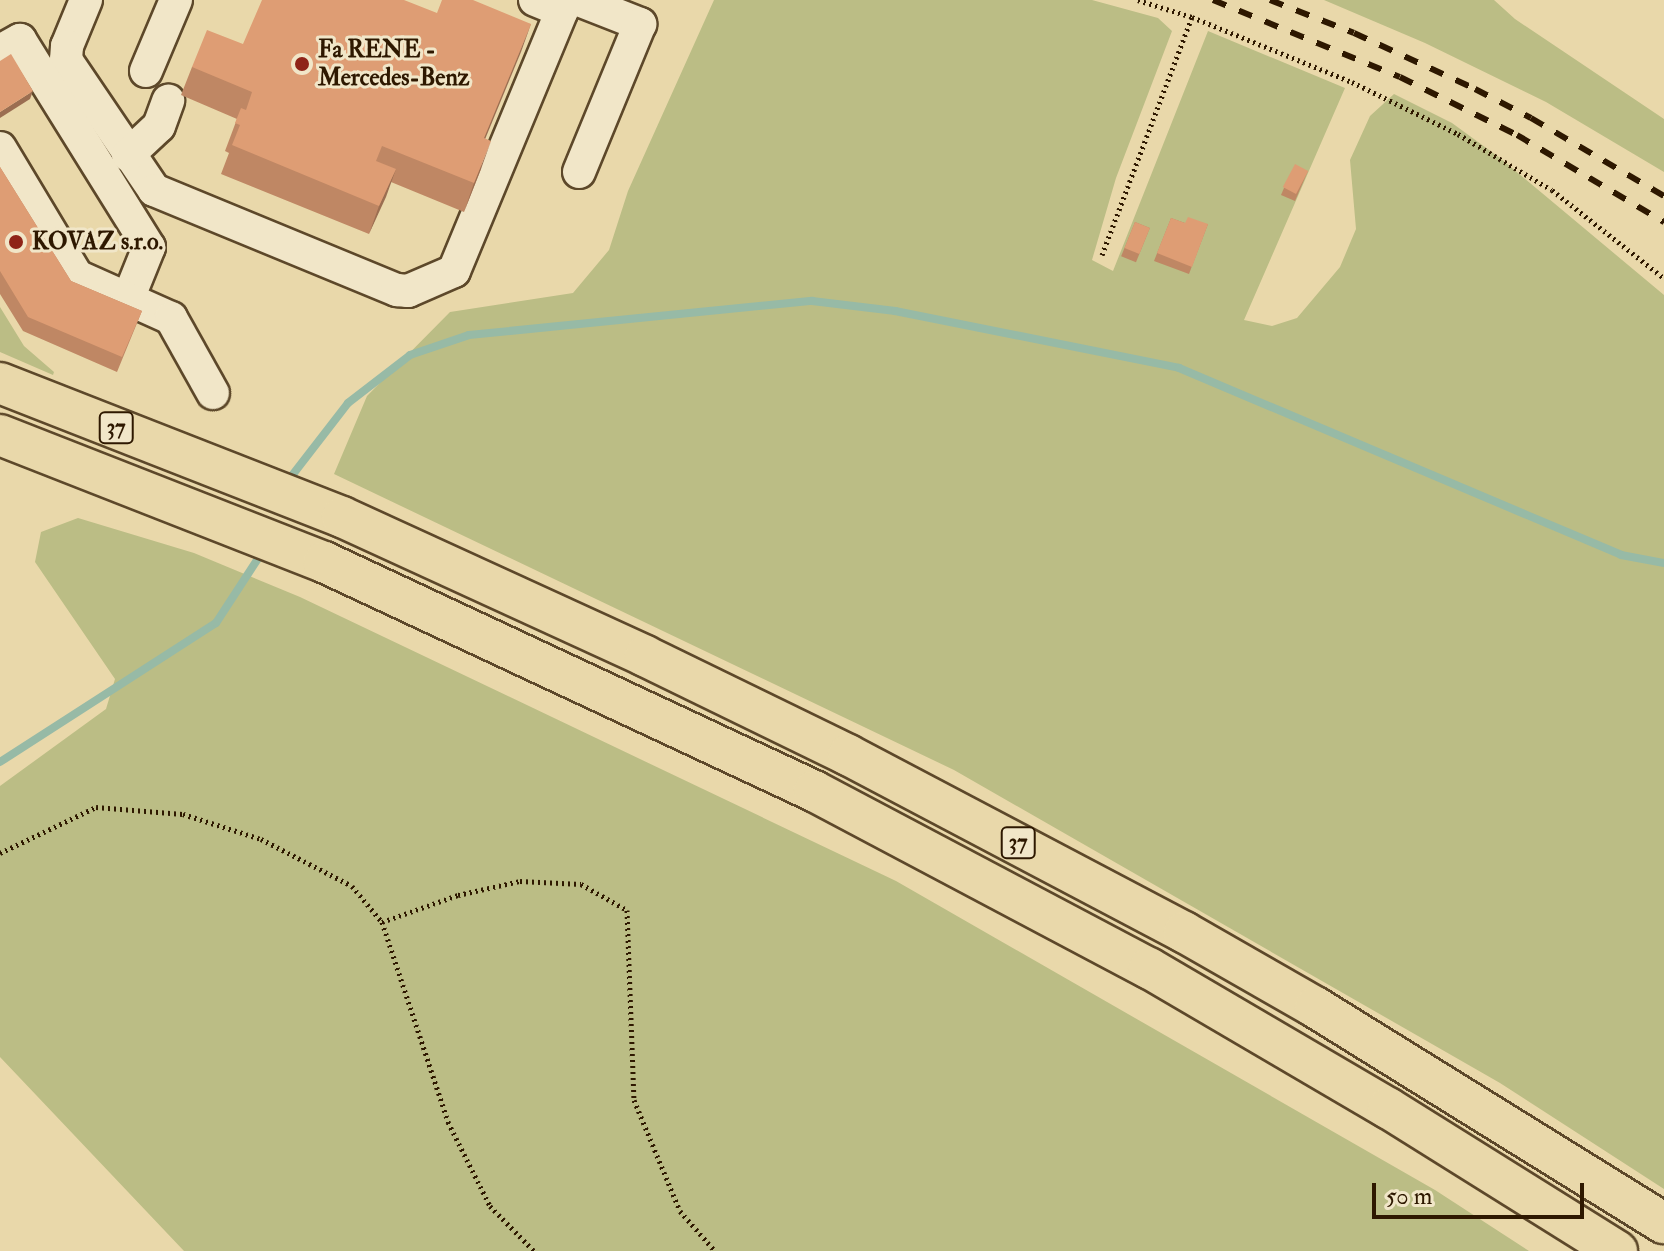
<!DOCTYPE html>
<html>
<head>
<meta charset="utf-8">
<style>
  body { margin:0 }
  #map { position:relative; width:1664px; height:1251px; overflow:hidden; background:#e9d8aa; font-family:"IM FELL Double Pica",serif }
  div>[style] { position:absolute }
  .green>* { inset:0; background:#bbbd85 }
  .stream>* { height:8px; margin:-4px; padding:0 4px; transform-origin:4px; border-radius:4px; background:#97baa6 }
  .path>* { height:5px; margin-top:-2.5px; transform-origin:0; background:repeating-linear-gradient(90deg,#2e1800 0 2px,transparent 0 6px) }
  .roads { filter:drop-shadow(2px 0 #5d482a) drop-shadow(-2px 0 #5d482a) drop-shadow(0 2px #5d482a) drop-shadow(0 -2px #5d482a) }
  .minor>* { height:32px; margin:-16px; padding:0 16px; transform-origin:16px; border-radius:16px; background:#f1e6c8 }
  .major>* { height:40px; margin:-20px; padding:0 20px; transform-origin:20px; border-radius:20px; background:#e9d8aa }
  .rail>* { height:6px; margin-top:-3px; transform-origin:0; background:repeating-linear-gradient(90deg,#2e1800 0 14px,transparent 0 28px) }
  .wall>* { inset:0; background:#bf8764; transform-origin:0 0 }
  .shaded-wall>* { inset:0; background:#9b6e51 }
  .building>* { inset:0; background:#de9d74; transform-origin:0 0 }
  .dots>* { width:22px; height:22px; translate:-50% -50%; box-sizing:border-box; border:4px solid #f1e6c8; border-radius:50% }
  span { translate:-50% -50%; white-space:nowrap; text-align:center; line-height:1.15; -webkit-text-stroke:6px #f1e6c8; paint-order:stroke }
  .shield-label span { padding:2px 6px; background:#f1e6c8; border:2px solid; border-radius:6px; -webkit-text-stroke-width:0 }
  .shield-label { font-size:22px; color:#2e1800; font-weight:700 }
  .poi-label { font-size:24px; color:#2e1800; font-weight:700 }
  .left { translate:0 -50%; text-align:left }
  .scale { position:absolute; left:1372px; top:1183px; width:212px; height:36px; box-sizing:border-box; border:4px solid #2e1800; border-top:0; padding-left:10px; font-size:24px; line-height:28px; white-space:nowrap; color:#2e1800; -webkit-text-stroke:6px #f1e6c8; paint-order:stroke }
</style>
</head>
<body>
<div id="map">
  <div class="green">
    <i style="clip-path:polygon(714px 0,1092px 0,1158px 18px,1172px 31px,1116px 178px,1092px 260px,1113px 271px,1208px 31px,1345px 88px,1244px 320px,1272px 326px,1297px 318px,1340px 267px,1356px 229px,1350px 160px,1370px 116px,1394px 94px,1452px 123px,1500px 158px,1664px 295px,1664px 1189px,1500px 1083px,954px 770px,334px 474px,367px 396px,450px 312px,573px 293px,609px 250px,628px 191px)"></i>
    <i style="clip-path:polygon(1324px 0,1494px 0,1515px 19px,1664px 119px,1664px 172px,1546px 102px,1425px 43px)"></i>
    <i style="clip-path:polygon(0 307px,24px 346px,54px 372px,53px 375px,0 352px)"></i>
    <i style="clip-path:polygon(78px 518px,194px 553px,300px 597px,896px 881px,1435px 1190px,1529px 1251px,184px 1251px,0 1057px,0 786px,106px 709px,115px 679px,35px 562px,41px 532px)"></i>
  </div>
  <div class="stream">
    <i style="left:287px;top:482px;width:100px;rotate:-52.3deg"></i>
    <i style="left:348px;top:403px;width:78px;rotate:-37.7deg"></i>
    <i style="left:410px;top:355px;width:62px;rotate:-18.7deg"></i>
    <i style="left:469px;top:335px;width:345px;rotate:-5.7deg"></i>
    <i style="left:812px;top:301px;width:84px;rotate:6.9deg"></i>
    <i style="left:895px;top:311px;width:290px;rotate:11.3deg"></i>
    <i style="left:1179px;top:368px;width:480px;rotate:22.9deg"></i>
    <i style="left:1621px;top:555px;width:44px;rotate:10.5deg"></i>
    <i style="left:0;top:762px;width:257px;rotate:-32.8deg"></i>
    <i style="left:216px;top:623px;width:86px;rotate:-56.9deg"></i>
  </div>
  <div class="path">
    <i style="left:1138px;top:0;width:57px;rotate:17.5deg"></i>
    <i style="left:1192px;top:17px;width:173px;rotate:22.1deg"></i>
    <i style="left:1352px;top:82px;width:118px;rotate:26.1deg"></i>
    <i style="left:1458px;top:134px;width:109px;rotate:30.8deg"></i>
    <i style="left:1552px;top:190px;width:142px;rotate:38.2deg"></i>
    <i style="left:1102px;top:255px;width:254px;rotate:-69.3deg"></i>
    <i style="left:0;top:853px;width:106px;rotate:-25.6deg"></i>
    <i style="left:96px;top:807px;width:87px;rotate:4.6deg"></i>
    <i style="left:183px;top:814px;width:82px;rotate:17.8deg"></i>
    <i style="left:261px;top:839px;width:102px;rotate:27.3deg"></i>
    <i style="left:352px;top:886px;width:47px;rotate:50.2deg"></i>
    <i style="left:382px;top:922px;width:211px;rotate:71.7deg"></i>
    <i style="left:448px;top:1122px;width:94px;rotate:63.4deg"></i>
    <i style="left:490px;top:1206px;width:63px;rotate:45.6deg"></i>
    <i style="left:382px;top:922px;width:81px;rotate:-19.6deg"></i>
    <i style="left:458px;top:895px;width:64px;rotate:-12.7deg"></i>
    <i style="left:520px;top:881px;width:61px;rotate:2.8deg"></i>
    <i style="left:581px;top:884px;width:53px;rotate:29.5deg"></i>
    <i style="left:627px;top:910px;width:190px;rotate:87.9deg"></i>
    <i style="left:634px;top:1100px;width:120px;rotate:67.5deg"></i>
    <i style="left:680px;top:1211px;width:53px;rotate:48.8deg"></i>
  </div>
  <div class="roads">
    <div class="minor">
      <i style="left:86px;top:0;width:50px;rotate:112.4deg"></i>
      <i style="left:67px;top:46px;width:14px;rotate:94deg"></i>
      <i style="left:66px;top:60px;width:157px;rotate:55.9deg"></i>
      <i style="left:154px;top:190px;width:263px;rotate:22.4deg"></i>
      <i style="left:397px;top:290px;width:11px;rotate:5deg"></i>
      <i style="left:408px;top:291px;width:50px;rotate:-23.5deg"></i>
      <i style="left:454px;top:271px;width:293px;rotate:-67.5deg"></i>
      <i style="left:535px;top:0;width:29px;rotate:22deg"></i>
      <i style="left:579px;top:0;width:66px;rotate:21.5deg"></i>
      <i style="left:640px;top:24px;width:160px;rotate:112.4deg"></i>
      <i style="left:0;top:51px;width:23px;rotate:-29deg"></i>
      <i style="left:20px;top:40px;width:244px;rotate:58.1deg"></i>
      <i style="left:149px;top:247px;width:56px;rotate:112deg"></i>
      <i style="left:146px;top:71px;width:77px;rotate:-67.1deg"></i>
      <i style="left:0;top:148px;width:149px;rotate:59deg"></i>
      <i style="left:77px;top:276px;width:103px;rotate:24.1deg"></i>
      <i style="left:171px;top:318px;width:86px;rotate:60.8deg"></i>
      <i style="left:128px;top:155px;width:42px;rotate:-43.1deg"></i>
      <i style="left:159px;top:126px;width:27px;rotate:-70deg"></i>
    </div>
    <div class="major">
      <i style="left:0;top:383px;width:367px;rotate:21.4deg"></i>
      <i style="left:342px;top:517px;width:333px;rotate:24.6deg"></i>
      <i style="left:645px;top:656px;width:226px;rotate:26deg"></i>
      <i style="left:848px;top:755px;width:380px;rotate:27.8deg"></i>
      <i style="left:1184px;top:932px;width:151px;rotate:29.8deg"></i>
      <i style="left:1315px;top:1007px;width:410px;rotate:31.8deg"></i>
      <i style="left:0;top:435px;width:348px;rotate:21.4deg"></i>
      <i style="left:324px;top:562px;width:541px;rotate:25.05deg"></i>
      <i style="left:814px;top:791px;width:379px;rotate:27.9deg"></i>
      <i style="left:1149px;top:968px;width:277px;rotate:30.4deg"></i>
      <i style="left:1388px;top:1108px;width:270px;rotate:32deg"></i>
    </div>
  </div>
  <div class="rail">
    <i style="left:1213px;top:0;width:202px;rotate:22.4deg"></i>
    <i style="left:1400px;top:77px;width:131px;rotate:26.4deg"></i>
    <i style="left:1517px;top:135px;width:171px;rotate:30.6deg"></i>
    <i style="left:1270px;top:0;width:90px;rotate:21.4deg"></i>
    <i style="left:1354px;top:33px;width:133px;rotate:24.8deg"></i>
    <i style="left:1475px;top:89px;width:63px;rotate:27.4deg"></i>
    <i style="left:1531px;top:118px;width:154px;rotate:30.4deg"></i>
  </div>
  <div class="wall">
    <i style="clip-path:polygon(437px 13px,531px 24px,485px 138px,481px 169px,464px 212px,391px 182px,369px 234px,221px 174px,229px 153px,225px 151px,237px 119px,181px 95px,192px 67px,243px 44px)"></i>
    <i style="clip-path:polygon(0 167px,71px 281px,142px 311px,117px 372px,23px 331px,0 294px)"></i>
    <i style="clip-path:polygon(1308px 171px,1295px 201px,1281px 195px,1284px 188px)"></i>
    <i style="clip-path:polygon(1171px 218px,1185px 223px,1208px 224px,1189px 274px,1154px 261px)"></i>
    <i style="left:1135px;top:222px;width:16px;height:37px;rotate:22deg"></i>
  </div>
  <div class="shaded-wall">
    <i style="clip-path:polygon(531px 24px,521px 52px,474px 166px,484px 138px)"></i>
    <i style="clip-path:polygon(33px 91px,30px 99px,0 118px,0 112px)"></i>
    <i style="clip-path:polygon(491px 141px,481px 169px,464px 212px,474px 183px)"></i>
    <i style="clip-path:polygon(396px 169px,386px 197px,369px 234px,379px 206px)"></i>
  </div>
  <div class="building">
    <i style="clip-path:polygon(262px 0,404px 0,437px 13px,442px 0,473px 0,531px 24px,484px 138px,491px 141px,474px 183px,382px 146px,376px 161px,396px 169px,379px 206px,232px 145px,240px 125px,235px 123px,241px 108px,246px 110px,252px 92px,192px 67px,207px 30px,243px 44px)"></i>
    <i style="clip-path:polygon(11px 54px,33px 91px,0 112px,0 61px)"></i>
    <i style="left:1295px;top:164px;width:15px;height:26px;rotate:28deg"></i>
    <i style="clip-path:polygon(0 167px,71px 281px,142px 311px,122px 357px,28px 317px,0 271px)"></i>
    <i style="clip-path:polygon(1188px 217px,1208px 224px,1192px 267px,1157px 253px,1171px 218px,1185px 223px)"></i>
    <i style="left:1135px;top:222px;width:16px;height:28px;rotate:22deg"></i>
  </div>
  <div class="dots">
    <i style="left:302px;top:64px;background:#8f2418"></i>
    <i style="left:16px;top:242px;background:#8f2418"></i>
  </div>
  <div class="shield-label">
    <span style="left:116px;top:428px">37</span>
    <span style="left:1018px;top:843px">37</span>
  </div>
  <div class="poi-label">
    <span class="left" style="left:318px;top:64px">Fa RENE -<br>Mercedes-Benz</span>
    <span class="left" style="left:32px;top:242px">KOVAZ s.r.o.</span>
  </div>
  <div class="scale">50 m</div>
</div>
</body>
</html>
